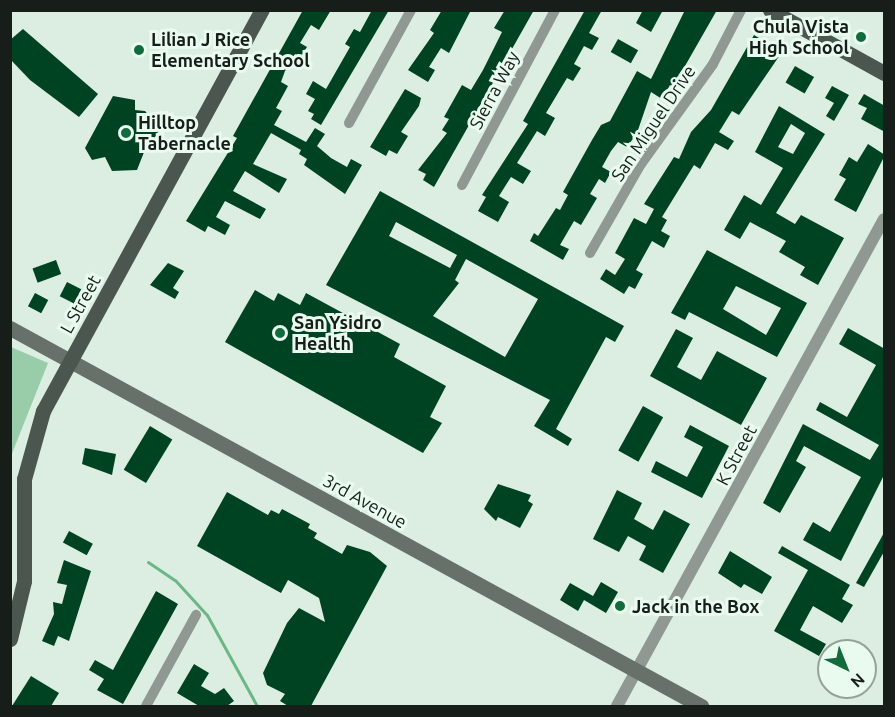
<!DOCTYPE html>
<html>
<head>
<meta charset="utf-8">
<style>
  body { margin:0 }
  #map { position:relative; width:895px; height:717px; overflow:hidden; background:#dcede1; font-family:Ubuntu,sans-serif }
  div>[style] { position:absolute }
  .green>* { inset:0; background:#99cdaa }
  .stream>* { height:3px; margin:-1.5px; padding:0 1.5px; transform-origin:1.5px; border-radius:1.5px; background:#6bb786 }
  .building>* { inset:0; background:#004322; transform-origin:0 0 }
  .minor>* { height:10px; margin:-5px; padding:0 5px; transform-origin:5px; border-radius:5px; background:#909892 }
  .tertiary>* { height:12px; margin:-6px; padding:0 6px; transform-origin:6px; border-radius:6px; background:#909892 }
  .secondary>* { height:15px; margin:-7.5px; padding:0 7.5px; transform-origin:7.5px; border-radius:7.5px; background:#67716a }
  .primary>* { height:15px; margin:-7.5px; padding:0 7.5px; transform-origin:7.5px; border-radius:7.5px; background:#4a564e }
  .dots>* { width:16px; height:16px; translate:-50% -50%; box-sizing:border-box; border:3px solid #e9faee; border-radius:50% }
  span { translate:-50% -50%; white-space:nowrap; text-align:center; line-height:1.15; -webkit-text-stroke:6px #e9faee; paint-order:stroke }
  .poi-label { font-size:18px; color:#171e19; font-weight:700 }
  .right { translate:-100% -50%; text-align:right }
  .left { translate:0 -50%; text-align:left }
  .street-label { font-size:18px; color:#171e19 }
  .frame { position:absolute; inset:0; border:12px solid #171e19; pointer-events:none }
  .north { position:absolute; left:817px; top:639px; width:60px; height:60px; box-sizing:border-box; background:#e9faee; border:2px solid #95a299; border-radius:50%; rotate:137deg; font-size:16px; font-weight:700; line-height:24px; text-align:center; color:#171e19 }
  .north::after { content:''; display:block; margin:auto; width:21px; height:27px; background:#136b3d; clip-path:polygon(50% 0,100% 100%,50% 72%,0 100%) }
</style>
</head>
<body>
<div id="map">
  <div class="green">
    <i style="clip-path:polygon(11px 347px,48px 363px,11px 456px)"></i>
  </div>
  <div class="stream">
    <i style="left:148px;top:562px;width:32px;rotate:34deg"></i>
    <i style="left:175px;top:580px;width:47px;rotate:47.6deg"></i>
    <i style="left:207px;top:615px;width:104px;rotate:61.2deg"></i>
  </div>
  <div class="building">
    <i style="clip-path:polygon(303px 10px,331px 10px,319px 30px,311px 25px,300px 43px,307px 47px,300px 58px,295px 54px,285px 71px,281px 82px,288px 86px,276px 108px,282px 111px,274px 125px,306px 142px,315px 128px,325px 134px,317px 146px,331px 158px,347px 167px,351px 159px,362px 165px,345px 194px,304px 165px,307px 159px,299px 154px,301px 150px,271px 133px,253px 164px,287px 179px,279px 193px,245px 171px,233px 191px,266px 209px,260px 219px,225px 201px,216px 217px,230px 225px,225px 235px,208px 226px,205px 232px,186px 221px,237px 138px,233px 136px)"></i>
    <i style="clip-path:polygon(372px 10px,389px 10px,321px 125px,311px 119px,314px 114px,308px 111px,315px 99px,306px 94px,313px 81px,326px 89px,350px 47px,345px 44px,354px 29px,360px 32px)"></i>
    <i style="clip-path:polygon(442px 10px,471px 10px,449px 53px,441px 48px,429px 67px,435px 70px,428px 82px,408px 70px,434px 33px,430px 30px)"></i>
    <i style="clip-path:polygon(505px 10px,534px 10px,434px 187px,423px 180px,426px 174px,418px 170px,447px 133px,442px 130px,449px 119px,444px 117px,462px 85px,471px 90px,483px 70px,502px 32px,494px 28px)"></i>
    <i style="clip-path:polygon(585px 10px,602px 10px,589px 33px,599px 38px,592px 50px,584px 46px,574px 64px,581px 68px,573px 81px,567px 78px,546px 113px,555px 118px,545px 136px,537px 131px,517px 163px,531px 171px,523px 184px,511px 177px,499px 196px,509px 202px,498px 222px,478px 211px,486px 197px,482px 195px,528px 124px,523px 121px)"></i>
    <i style="clip-path:polygon(643px 10px,663px 10px,651px 32px,636px 23px)"></i>
    <i style="clip-path:polygon(685px 10px,717px 10px,673px 87px,670px 85px,662px 99px,651px 92px,637px 133px,627px 147px,618px 142px,611px 151px,602px 167px,611px 172px,605px 183px,599px 179px,590px 194px,597px 198px,581px 225px,574px 221px,560px 245px,569px 249px,563px 260px,530px 241px,534px 233px,538px 236px,556px 208px,560px 210px,568px 195px,563px 192px,592px 140px,601px 125px,610px 121px,637px 71px,651px 79px)"></i>
    <i style="clip-path:polygon(23px 29px,98px 94px,79px 117px,30px 80px,10px 59px,10px 40px)"></i>
    <i style="clip-path:polygon(754px 35px,782px 52px,739px 115px,732px 111px,719px 132px,734px 141px,728px 150px,715px 143px,700px 169px,694px 165px,662px 217px,667px 220px,661px 231px,670px 236px,664px 248px,652px 241px,636px 270px,643px 274px,635px 289px,629px 286px,624px 294px,600px 279px,606px 269px,615px 275px,625px 259px,615px 253px,634px 218px,646px 224px,654px 209px,644px 204px,674px 157px,679px 159px,691px 132px,711px 110px)"></i>
    <i style="left:618px;top:39px;width:23px;height:15px;rotate:29deg"></i>
    <i style="left:795px;top:66px;width:22px;height:19px;rotate:30deg"></i>
    <i style="clip-path:polygon(832px 86px,849px 95px,834px 121px,826px 116px,834px 103px,825px 98px)"></i>
    <i style="clip-path:polygon(405px 89px,421px 98px,419px 106px,401px 132px,408px 136px,397px 154px,389px 150px,386px 156px,370px 147px)"></i>
    <i style="clip-path:polygon(864px 94px,885px 106px,885px 132px,861px 119px,867px 108px,858px 104px)"></i>
    <i style="clip-path:polygon(113px 96px,135px 100px,135px 110px,145px 111px,160px 128px,154px 139px,150px 137px,137px 170px,112px 171px,105px 157px,92px 160px,85px 148px)"></i>
    <i style="clip-path:polygon(evenodd,779px 106px,825px 134px,776px 213px,795px 224px,801px 215px,844px 238px,818px 285px,800px 275px,805px 267px,779px 252px,786px 241px,750px 222px,740px 239px,724px 230px,744px 195px,761px 205px,783px 168px,755px 152px,779px 106px,791px 124px,805px 133px,793px 154px,778px 147px,791px 124px)"></i>
    <i style="clip-path:polygon(868px 144px,885px 155px,856px 212px,834px 200px,846px 179px,839px 175px,849px 157px,857px 162px)"></i>
    <i style="clip-path:polygon(evenodd,380px 191px,624px 326px,615px 342px,606px 337px,556px 429px,572px 439px,568px 446px,534px 426px,550px 400px,326px 285px,380px 191px,396px 222px,457px 255px,450px 268px,389px 236px,396px 222px,380px 191px,466px 259px,538px 299px,505px 357px,433px 316px,459px 283px,455px 280px,466px 259px)"></i>
    <i style="clip-path:polygon(evenodd,707px 250px,807px 303px,777px 357px,689px 312px,685px 320px,671px 313px,707px 250px,736px 286px,781px 308px,766px 335px,723px 309px,736px 286px)"></i>
    <i style="left:56px;top:260px;width:15px;height:25px;rotate:70deg"></i>
    <i style="clip-path:polygon(168px 263px,184px 271px,173px 288px,179px 292px,175px 299px,150px 285px)"></i>
    <i style="left:67px;top:282px;width:16px;height:16px;rotate:27deg"></i>
    <i style="clip-path:polygon(255px 290px,274px 301px,278px 293px,300px 305px,306px 293px,400px 344px,394px 357px,446px 386px,430px 417px,442px 423px,423px 453px,225px 342px)"></i>
    <i style="left:35px;top:293px;width:15px;height:15px;rotate:28deg"></i>
    <i style="clip-path:polygon(848px 328px,885px 349px,885px 473px,841px 561px,803px 540px,813px 522px,830px 532px,861px 477px,804px 446px,796px 461px,806px 467px,780px 513px,763px 503px,803px 424px,870px 460px,879px 445px,816px 410px,820px 402px,847px 417px,876px 365px,839px 344px)"></i>
    <i style="clip-path:polygon(676px 329px,693px 338px,677px 367px,701px 380px,717px 351px,767px 378px,741px 425px,650px 376px)"></i>
    <i style="left:643px;top:406px;width:23px;height:51px;rotate:29deg"></i>
    <i style="clip-path:polygon(690px 425px,729px 446px,702px 498px,651px 472px,656px 461px,687px 477px,703px 447px,684px 437px)"></i>
    <i style="left:150px;top:426px;width:26px;height:51px;rotate:31deg"></i>
    <i style="clip-path:polygon(85px 448px,116px 454px,112px 475px,82px 464px)"></i>
    <i style="clip-path:polygon(498px 484px,531px 495px,528px 501px,533px 504px,520px 528px,498px 517px,496px 521px,484px 509px)"></i>
    <i style="clip-path:polygon(617px 490px,642px 503px,634px 519px,653px 530px,664px 510px,690px 524px,663px 573px,639px 560px,646px 546px,628px 536px,619px 552px,593px 539px)"></i>
    <i style="clip-path:polygon(227px 492px,268px 515px,271px 510px,279px 514px,282px 509px,310px 524px,308px 528px,317px 533px,314px 538px,342px 554px,347px 545px,370px 552px,387px 566px,311px 706px,288px 706px,280px 701px,285px 694px,267px 685px,263px 673px,287px 623px,299px 608px,325px 622px,319px 598px,288px 580px,281px 593px,197px 546px)"></i>
    <i style="left:69px;top:531px;width:27px;height:13px;rotate:28deg"></i>
    <i style="clip-path:polygon(885px 531px,885px 550px,864px 587px,856px 583px)"></i>
    <i style="clip-path:polygon(782px 546px,850px 585px,842px 599px,853px 605px,842px 623px,813px 606px,800px 630px,826px 644px,819px 656px,774px 631px,808px 570px,778px 553px)"></i>
    <i style="clip-path:polygon(730px 551px,772px 577px,762px 594px,744px 584px,741px 588px,718px 573px)"></i>
    <i style="clip-path:polygon(64px 560px,91px 571px,69px 641px,58px 636px,54px 646px,42px 641px,54px 614px,53px 602px,62px 604px,67px 585px,57px 583px)"></i>
    <i style="clip-path:polygon(601px 582px,618px 592px,606px 613px,584px 600px,578px 611px,560px 600px,570px 583px,593px 596px)"></i>
    <i style="clip-path:polygon(156px 591px,178px 604px,123px 704px,97px 690px,104px 679px,89px 670px,95px 660px,113px 670px)"></i>
    <i style="clip-path:polygon(194px 664px,209px 673px,201px 686px,215px 694px,224px 688px,234px 701px,227px 706px,199px 706px,177px 693px)"></i>
    <i style="clip-path:polygon(31px 676px,59px 693px,51px 706px,12px 706px)"></i>
  </div>
  <div class="minor">
    <i style="left:349px;top:123px;width:129px;rotate:-61.2deg"></i>
    <i style="left:462px;top:185px;width:198px;rotate:-62deg"></i>
    <i style="left:590px;top:253px;width:103px;rotate:-60.2deg"></i>
    <i style="left:641px;top:164px;width:123px;rotate:-54.2deg"></i>
    <i style="left:713px;top:64px;width:61px;rotate:-62.6deg"></i>
    <i style="left:146px;top:706px;width:104px;rotate:-61.2deg"></i>
  </div>
  <div class="tertiary">
    <i style="left:617px;top:706px;width:555px;rotate:-61.27deg"></i>
  </div>
  <div class="secondary">
    <i style="left:10px;top:328px;width:788px;rotate:28.68deg"></i>
  </div>
  <div class="primary">
    <i style="left:770px;top:10px;width:130px;rotate:28.9deg"></i>
    <i style="left:10px;top:639px;width:60px;rotate:-76.4deg"></i>
    <i style="left:24px;top:581px;width:102px;rotate:-90deg"></i>
    <i style="left:24px;top:479px;width:71px;rotate:-74.4deg"></i>
    <i style="left:43px;top:411px;width:457px;rotate:-61.4deg"></i>
  </div>
  <div class="dots">
    <i style="left:861px;top:37px;background:#136b3d"></i>
    <i style="left:139px;top:50px;background:#136b3d"></i>
    <i style="left:126px;top:133px;background:#136b3d"></i>
    <i style="left:280px;top:333px;background:#136b3d"></i>
    <i style="left:620px;top:606px;background:#136b3d"></i>
  </div>
  <div class="poi-label">
    <span class="right" style="left:849px;top:37px">Chula Vista<br>High School</span>
    <span class="left" style="left:151px;top:50px">Lilian J Rice<br>Elementary School</span>
    <span class="left" style="left:138px;top:133px">Hilltop<br>Tabernacle</span>
    <span class="left" style="left:294px;top:333px">San Ysidro<br>Health</span>
    <span class="left" style="left:632px;top:606px">Jack in the Box</span>
  </div>
  <div class="street-label">
    <span style="left:494px;top:90px;rotate:-62deg">Sierra Way</span>
    <span style="left:653px;top:123px;rotate:-56deg">San Miguel Drive</span>
    <span style="left:80px;top:304px;rotate:-61deg">L Street</span>
    <span style="left:736px;top:455px;rotate:-62deg">K Street</span>
    <span style="left:365px;top:501px;rotate:29deg">3rd Avenue</span>
  </div>
  <div class="frame"></div>
  <div class="north">N</div>
</div>
</body>
</html>
